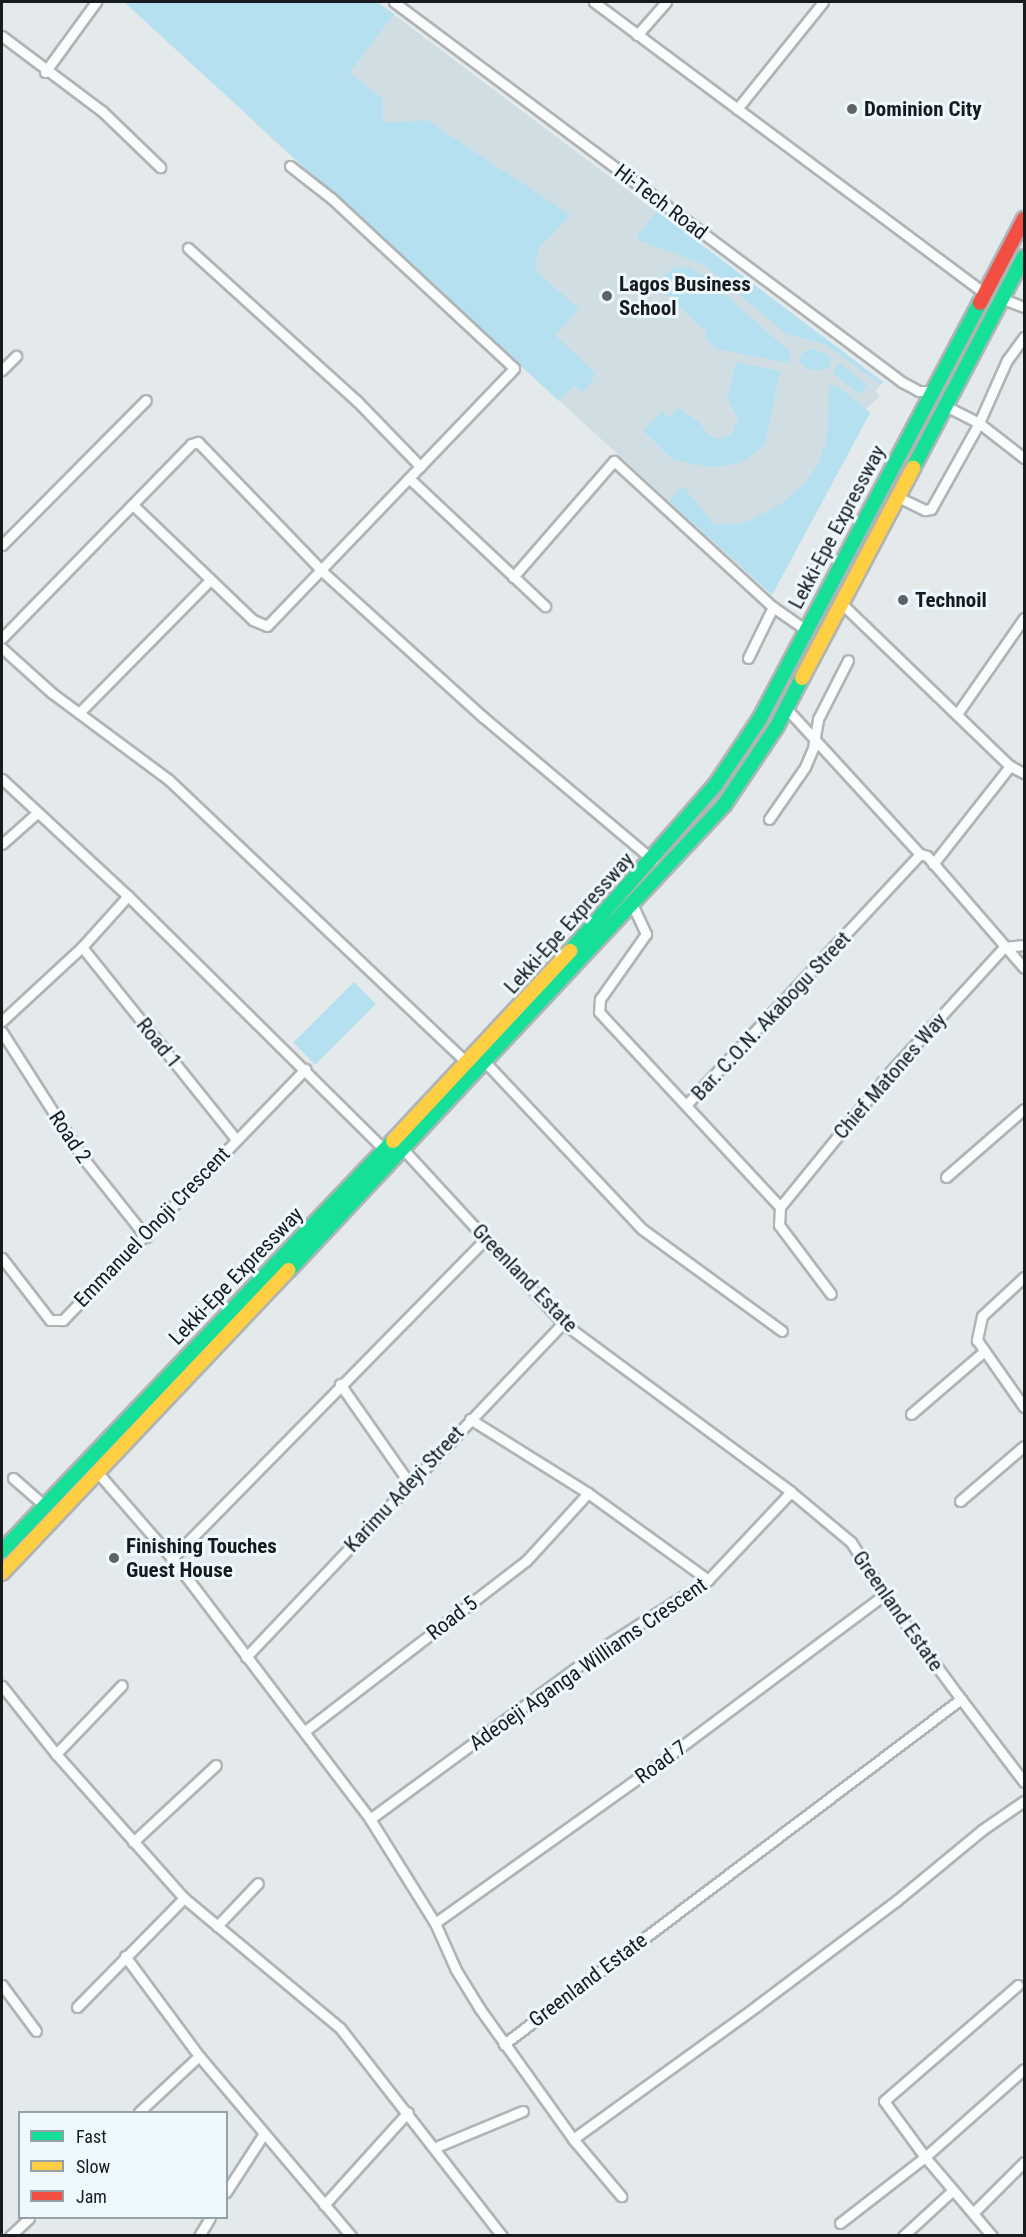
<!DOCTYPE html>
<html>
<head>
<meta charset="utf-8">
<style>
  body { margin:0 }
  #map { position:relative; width:1026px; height:2237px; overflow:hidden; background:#e4eaec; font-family:"Roboto Condensed",sans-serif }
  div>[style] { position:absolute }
  .built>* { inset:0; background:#d0dee4 }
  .green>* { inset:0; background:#b5e0f0; transform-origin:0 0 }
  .roads { filter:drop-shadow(2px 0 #afb4b6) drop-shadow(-2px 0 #afb4b6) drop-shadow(0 2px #afb4b6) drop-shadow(0 -2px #afb4b6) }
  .street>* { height:9px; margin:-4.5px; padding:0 4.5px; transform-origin:4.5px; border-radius:4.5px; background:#fbfcfc }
  .fast>* { height:14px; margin:-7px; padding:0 7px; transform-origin:7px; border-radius:7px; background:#16e098 }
  .slow>* { height:14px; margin:-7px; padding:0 7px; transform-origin:7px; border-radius:7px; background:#ffcf43 }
  .jam>* { height:14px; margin:-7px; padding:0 7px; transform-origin:7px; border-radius:7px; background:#f24e42 }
  .dots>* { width:16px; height:16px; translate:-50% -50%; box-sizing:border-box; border:3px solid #edf9fe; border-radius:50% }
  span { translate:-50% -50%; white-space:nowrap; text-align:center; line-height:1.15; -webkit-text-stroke:6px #edf9fe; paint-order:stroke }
  .poi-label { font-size:21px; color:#171b1d; font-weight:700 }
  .left { translate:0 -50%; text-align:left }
  .street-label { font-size:21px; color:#171b1d }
  .frame { position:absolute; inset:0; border:3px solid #171b1d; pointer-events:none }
  .legend { position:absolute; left:18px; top:2111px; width:210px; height:108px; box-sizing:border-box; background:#edf9fe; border:2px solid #97a0a4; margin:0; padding:8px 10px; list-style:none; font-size:18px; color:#171b1d }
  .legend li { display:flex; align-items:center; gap:12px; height:30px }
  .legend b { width:30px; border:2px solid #97a0a4 }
</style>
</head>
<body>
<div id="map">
  <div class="built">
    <i style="clip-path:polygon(377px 2px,883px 382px,875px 391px,880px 396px,866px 409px,870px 413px,772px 595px,255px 123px,299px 65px)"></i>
  </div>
  <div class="green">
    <i style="clip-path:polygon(124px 2px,377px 2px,394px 14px,349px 73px,383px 99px,383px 123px,427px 120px,570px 215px,541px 246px,535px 259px,537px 272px,579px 309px,555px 335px,595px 373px,594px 378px,582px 392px,574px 385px,559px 401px)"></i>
    <i style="clip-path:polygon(657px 211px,883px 382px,881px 385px,825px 344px,786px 334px,705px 265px,639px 240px,638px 235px)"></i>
    <i style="clip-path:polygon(674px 267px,690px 268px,704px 276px,791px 353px,789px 363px,716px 349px,706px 339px,706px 332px,663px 291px,664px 276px)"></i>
    <i style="clip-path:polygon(814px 349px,830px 356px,831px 363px,826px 370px,807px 369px,798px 361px,804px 351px)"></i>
    <i style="clip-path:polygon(736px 362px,780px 371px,765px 445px,741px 463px,711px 467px,673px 460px,643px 431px,662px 411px,669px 418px,678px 408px,700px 423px,709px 436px,720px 439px,731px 434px,738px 418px,727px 398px)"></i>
    <i style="left:840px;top:363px;width:35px;height:12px;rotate:39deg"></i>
    <i style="clip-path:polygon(836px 385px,870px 413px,772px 595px,669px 501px,683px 486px,715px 525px,744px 523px,779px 505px,803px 485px,818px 464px,827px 439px,829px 386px)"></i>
    <i style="left:354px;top:982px;width:31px;height:86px;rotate:45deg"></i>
  </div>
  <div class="roads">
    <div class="street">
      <i style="left:394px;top:2px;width:634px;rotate:36.8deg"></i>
      <i style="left:902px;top:382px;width:19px;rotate:28deg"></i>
      <i style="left:919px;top:391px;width:13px"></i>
      <i style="left:594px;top:2px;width:487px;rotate:36.7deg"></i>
      <i style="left:637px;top:35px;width:44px;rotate:-48.7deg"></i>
      <i style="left:2px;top:36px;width:125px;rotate:36.9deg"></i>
      <i style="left:102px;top:111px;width:81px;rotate:44deg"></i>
      <i style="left:45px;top:72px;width:87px;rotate:-53.9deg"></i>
      <i style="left:737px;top:109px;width:137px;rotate:-51.2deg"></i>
      <i style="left:188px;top:248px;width:228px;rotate:42.2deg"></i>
      <i style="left:357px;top:401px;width:91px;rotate:45.9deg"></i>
      <i style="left:1003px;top:299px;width:22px;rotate:21deg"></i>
      <i style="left:1024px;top:337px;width:29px;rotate:126deg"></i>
      <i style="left:1007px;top:360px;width:69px;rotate:114deg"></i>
      <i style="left:979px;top:423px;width:57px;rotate:37.9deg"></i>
      <i style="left:2px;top:370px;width:20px;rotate:-45deg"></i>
      <i style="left:409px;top:478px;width:187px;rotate:43.3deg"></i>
      <i style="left:898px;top:497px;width:30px;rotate:26deg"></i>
      <i style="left:925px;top:510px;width:6px;rotate:-9deg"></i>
      <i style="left:931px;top:509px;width:98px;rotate:-60.8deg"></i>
      <i style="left:979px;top:423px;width:37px;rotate:-153deg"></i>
      <i style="left:133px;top:505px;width:166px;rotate:43.8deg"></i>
      <i style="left:253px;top:620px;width:15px;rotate:23deg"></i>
      <i style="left:267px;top:626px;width:357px;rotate:-46.2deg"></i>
      <i style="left:514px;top:368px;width:250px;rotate:-137.1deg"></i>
      <i style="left:331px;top:198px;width:52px;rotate:-142deg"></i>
      <i style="left:2px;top:545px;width:204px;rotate:-45.2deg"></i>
      <i style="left:513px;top:577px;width:154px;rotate:-49deg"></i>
      <i style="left:614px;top:461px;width:216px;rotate:42.6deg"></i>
      <i style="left:773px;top:607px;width:40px;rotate:34.9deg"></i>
      <i style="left:841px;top:603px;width:235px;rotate:44deg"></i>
      <i style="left:1010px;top:766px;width:16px;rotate:27deg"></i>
      <i style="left:2px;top:638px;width:271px;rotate:-45.7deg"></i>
      <i style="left:191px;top:444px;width:7px;rotate:-16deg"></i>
      <i style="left:198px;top:442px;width:180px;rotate:46.1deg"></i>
      <i style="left:323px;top:572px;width:216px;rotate:42.2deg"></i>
      <i style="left:483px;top:717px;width:222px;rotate:40.1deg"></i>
      <i style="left:2px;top:648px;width:67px;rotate:42deg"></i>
      <i style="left:52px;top:693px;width:146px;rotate:36.6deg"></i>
      <i style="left:169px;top:780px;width:411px;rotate:43.5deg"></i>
      <i style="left:748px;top:658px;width:57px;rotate:-63.9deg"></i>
      <i style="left:786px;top:708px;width:198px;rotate:47.5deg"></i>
      <i style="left:920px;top:854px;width:7px;rotate:16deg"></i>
      <i style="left:927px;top:856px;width:148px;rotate:49.1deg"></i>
      <i style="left:79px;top:713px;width:187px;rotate:-45.4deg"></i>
      <i style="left:957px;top:714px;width:117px;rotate:-55.1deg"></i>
      <i style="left:2px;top:779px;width:172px;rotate:42.9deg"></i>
      <i style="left:128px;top:896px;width:361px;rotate:44.7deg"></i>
      <i style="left:769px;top:819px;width:63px;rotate:-55.3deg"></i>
      <i style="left:805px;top:767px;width:21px;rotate:-67deg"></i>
      <i style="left:813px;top:748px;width:29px;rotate:-80deg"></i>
      <i style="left:818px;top:719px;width:66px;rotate:-63deg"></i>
      <i style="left:2px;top:844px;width:48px;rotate:-41.6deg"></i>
      <i style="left:933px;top:864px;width:125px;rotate:-51.8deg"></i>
      <i style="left:633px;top:906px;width:31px;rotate:65deg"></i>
      <i style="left:646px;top:934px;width:80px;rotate:125.3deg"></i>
      <i style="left:600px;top:999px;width:13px;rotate:94deg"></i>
      <i style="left:599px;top:1012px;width:266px;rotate:47.1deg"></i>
      <i style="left:780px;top:1207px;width:18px;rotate:93deg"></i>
      <i style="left:779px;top:1225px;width:86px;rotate:53deg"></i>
      <i style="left:82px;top:947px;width:246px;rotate:51.3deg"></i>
      <i style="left:2px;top:1021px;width:109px;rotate:-42.8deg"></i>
      <i style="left:82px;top:947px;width:69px;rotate:-48deg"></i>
      <i style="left:2px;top:1032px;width:145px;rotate:57.4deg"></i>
      <i style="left:80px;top:1154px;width:106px;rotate:51.5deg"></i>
      <i style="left:486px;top:1063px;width:228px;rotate:46.8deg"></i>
      <i style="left:642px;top:1229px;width:173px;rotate:36.1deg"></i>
      <i style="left:687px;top:1104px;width:342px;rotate:-47deg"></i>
      <i style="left:403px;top:1149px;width:236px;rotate:47.4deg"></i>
      <i style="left:563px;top:1323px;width:284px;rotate:36.5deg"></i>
      <i style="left:791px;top:1492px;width:78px;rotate:39.8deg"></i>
      <i style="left:851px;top:1542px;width:62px;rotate:58.1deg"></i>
      <i style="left:884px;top:1595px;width:129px;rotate:53.5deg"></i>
      <i style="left:961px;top:1699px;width:573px;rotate:142.95deg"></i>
      <i style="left:946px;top:1177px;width:103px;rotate:-41.1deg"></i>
      <i style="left:780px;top:1207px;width:174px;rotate:-50.8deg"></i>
      <i style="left:890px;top:1072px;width:169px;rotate:-47.6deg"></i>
      <i style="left:1004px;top:947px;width:20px;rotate:-6deg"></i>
      <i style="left:2px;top:1258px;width:78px;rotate:52.3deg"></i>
      <i style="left:50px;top:1320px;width:13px"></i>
      <i style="left:63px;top:1320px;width:349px;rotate:-46deg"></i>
      <i style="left:1024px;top:1277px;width:57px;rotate:137.1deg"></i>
      <i style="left:982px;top:1316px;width:25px;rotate:102deg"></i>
      <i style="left:977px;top:1340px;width:82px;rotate:55deg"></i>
      <i style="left:340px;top:1384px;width:122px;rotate:55deg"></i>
      <i style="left:911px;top:1414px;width:95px;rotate:-40.7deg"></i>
      <i style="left:470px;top:1419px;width:139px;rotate:32.1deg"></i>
      <i style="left:588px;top:1493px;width:148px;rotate:35.9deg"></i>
      <i style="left:98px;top:1473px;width:113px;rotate:49deg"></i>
      <i style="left:172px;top:1558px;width:328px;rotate:52.8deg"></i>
      <i style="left:370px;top:1819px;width:123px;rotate:58deg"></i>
      <i style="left:435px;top:1923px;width:51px;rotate:65.9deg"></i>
      <i style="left:456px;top:1970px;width:46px;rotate:58.4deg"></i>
      <i style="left:480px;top:2009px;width:160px;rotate:54.4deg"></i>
      <i style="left:573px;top:2139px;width:75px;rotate:49.9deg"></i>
      <i style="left:13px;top:1478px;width:43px;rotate:41.2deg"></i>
      <i style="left:960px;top:1501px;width:84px;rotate:-40.7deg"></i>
      <i style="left:172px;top:1558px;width:448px;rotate:-45.5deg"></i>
      <i style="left:246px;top:1657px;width:460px;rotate:-46.5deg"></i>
      <i style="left:2px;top:1686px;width:87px;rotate:51.5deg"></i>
      <i style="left:56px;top:1754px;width:193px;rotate:48.4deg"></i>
      <i style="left:184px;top:1898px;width:203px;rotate:39.8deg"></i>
      <i style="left:340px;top:2028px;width:264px;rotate:52.1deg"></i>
      <i style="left:961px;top:1699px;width:104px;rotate:52.8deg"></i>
      <i style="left:305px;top:1731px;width:279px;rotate:-37.6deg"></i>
      <i style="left:526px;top:1561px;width:92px;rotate:-47.6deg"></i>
      <i style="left:56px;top:1754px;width:95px;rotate:-46.3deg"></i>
      <i style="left:370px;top:1819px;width:295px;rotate:-36.3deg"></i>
      <i style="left:608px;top:1644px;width:119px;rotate:-32.6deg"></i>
      <i style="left:708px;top:1580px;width:121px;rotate:-46.7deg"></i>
      <i style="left:133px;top:1842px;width:113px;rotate:-42.9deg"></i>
      <i style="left:435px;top:1923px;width:284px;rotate:-35.5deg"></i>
      <i style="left:666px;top:1758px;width:272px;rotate:-36.8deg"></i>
      <i style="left:217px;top:1926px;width:59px;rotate:-46.4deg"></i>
      <i style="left:125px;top:1956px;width:124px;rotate:53.5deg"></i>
      <i style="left:199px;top:2056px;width:236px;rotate:49.8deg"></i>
      <i style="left:2px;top:1985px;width:57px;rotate:53.5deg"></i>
      <i style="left:77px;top:2007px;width:153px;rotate:-45.5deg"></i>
      <i style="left:139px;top:2112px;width:82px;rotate:-43deg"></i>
      <i style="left:573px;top:2139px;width:228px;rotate:-35.9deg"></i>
      <i style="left:758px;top:2005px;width:173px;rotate:-37deg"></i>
      <i style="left:896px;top:1901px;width:112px;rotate:-39.5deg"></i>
      <i style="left:982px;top:1830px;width:51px;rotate:-34.6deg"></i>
      <i style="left:436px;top:2147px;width:94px;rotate:-22.5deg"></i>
      <i style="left:226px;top:2192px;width:68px;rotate:-57deg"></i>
      <i style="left:324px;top:2205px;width:125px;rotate:-47.9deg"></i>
      <i style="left:973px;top:2213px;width:72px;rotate:-45deg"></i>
      <i style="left:840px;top:2223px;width:108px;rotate:-37.8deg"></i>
      <i style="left:925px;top:2157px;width:132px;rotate:-41.6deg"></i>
      <i style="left:10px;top:2236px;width:26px;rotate:-43deg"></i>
      <i style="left:199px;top:2236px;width:21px;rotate:-59deg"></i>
      <i style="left:903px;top:2236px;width:68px;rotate:-42.6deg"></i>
      <i style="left:992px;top:2236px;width:104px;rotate:-130.3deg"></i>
      <i style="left:925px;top:2157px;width:69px;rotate:-126.2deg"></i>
      <i style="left:884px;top:2101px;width:177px;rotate:-40.9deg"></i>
    </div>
    <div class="fast">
      <i style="left:913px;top:468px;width:238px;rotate:-62.3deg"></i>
      <i style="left:570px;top:951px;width:222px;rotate:-48.8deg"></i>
      <i style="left:716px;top:784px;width:77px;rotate:-56.1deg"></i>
      <i style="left:759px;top:720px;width:472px;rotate:-62.1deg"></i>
      <i style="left:289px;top:1270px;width:637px;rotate:-46.91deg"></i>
      <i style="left:724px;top:805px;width:95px;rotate:-56.1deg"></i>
      <i style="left:777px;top:726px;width:54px;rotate:-62.5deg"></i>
      <i style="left:2px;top:1551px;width:567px;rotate:-46.36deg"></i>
    </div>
    <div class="slow">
      <i style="left:802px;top:678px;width:238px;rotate:-62.1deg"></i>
      <i style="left:393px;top:1141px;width:260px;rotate:-47deg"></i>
      <i style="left:2px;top:1573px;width:417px;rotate:-46.6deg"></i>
    </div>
    <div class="jam">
      <i style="left:980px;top:303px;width:95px;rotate:-62.4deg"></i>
    </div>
  </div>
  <div class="dots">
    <i style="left:852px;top:109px;background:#5f6365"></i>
    <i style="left:607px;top:296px;background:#5f6365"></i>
    <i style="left:903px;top:600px;background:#5f6365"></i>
    <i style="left:114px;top:1558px;background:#5f6365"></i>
  </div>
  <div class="poi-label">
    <span class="left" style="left:864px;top:109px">Dominion City</span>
    <span class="left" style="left:619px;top:296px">Lagos Business<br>School</span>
    <span class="left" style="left:915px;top:600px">Technoil</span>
    <span class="left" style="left:126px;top:1558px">Finishing Touches<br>Guest House</span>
  </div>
  <div class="street-label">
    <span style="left:661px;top:202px;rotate:37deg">Hi-Tech Road</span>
    <span style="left:837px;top:527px;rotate:-62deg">Lekki-Epe Expressway</span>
    <span style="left:569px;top:923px;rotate:-48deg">Lekki-Epe Expressway</span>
    <span style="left:771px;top:1016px;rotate:-47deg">Bar. C.O.N. Akabogu Street</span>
    <span style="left:159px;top:1043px;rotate:51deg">Road 1</span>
    <span style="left:890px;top:1076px;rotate:-49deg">Chief Matones Way</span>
    <span style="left:70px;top:1137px;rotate:56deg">Road 2</span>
    <span style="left:152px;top:1227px;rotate:-46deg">Emmanuel Onoji Crescent</span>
    <span style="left:236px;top:1276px;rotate:-46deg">Lekki-Epe Expressway</span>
    <span style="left:525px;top:1278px;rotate:46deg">Greenland Estate</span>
    <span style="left:404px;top:1489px;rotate:-47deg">Karimu Adeyi Street</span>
    <span style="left:898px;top:1611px;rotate:55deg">Greenland Estate</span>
    <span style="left:452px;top:1618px;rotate:-38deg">Road 5</span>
    <span style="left:588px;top:1664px;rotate:-35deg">Adeoeji Aganga Williams Crescent</span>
    <span style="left:661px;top:1762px;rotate:-36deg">Road 7</span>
    <span style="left:588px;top:1980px;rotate:-37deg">Greenland Estate</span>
  </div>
  <div class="frame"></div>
  <ul class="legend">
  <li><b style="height:8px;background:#16e098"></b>Fast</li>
  <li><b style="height:8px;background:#ffcf43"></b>Slow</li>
  <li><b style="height:8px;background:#f24e42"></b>Jam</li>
  </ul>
</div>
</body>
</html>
